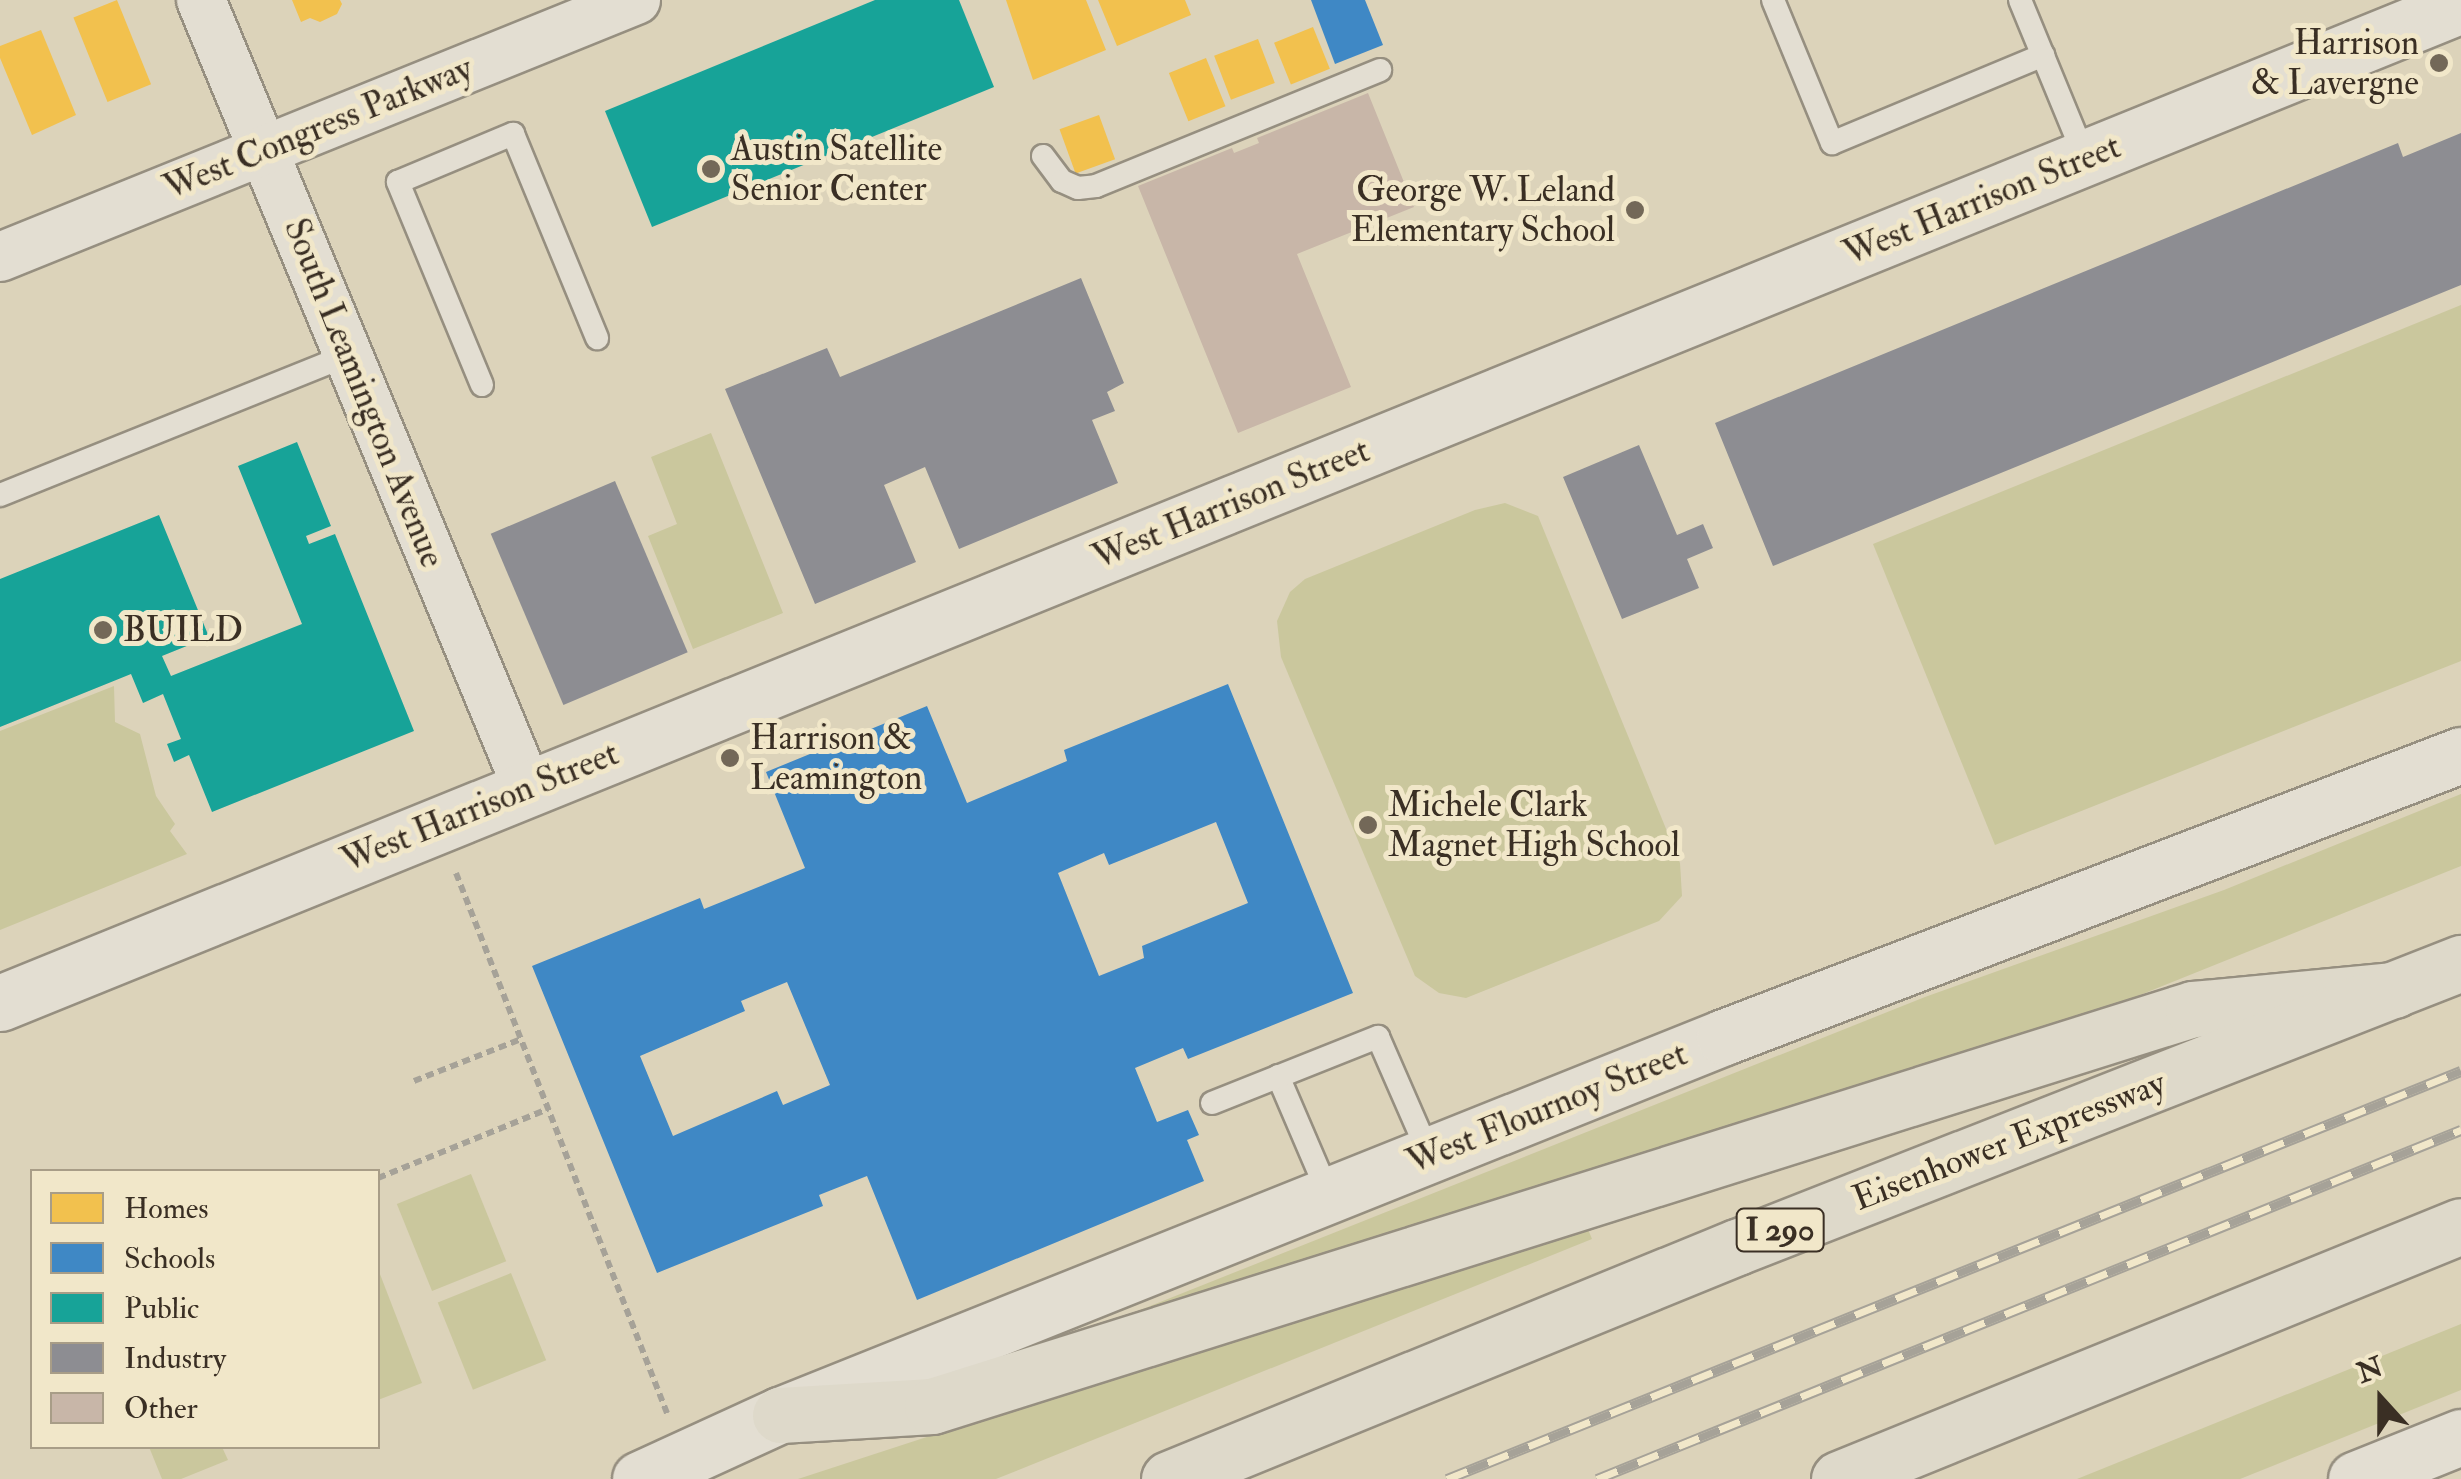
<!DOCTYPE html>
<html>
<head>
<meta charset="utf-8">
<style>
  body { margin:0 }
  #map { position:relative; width:2461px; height:1479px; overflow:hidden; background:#dcd3ba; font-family:"IM FELL Double Pica",serif }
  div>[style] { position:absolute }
  .green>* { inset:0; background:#cac79d; transform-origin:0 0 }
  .homes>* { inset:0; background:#f2c14e; transform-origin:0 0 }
  .schools>* { inset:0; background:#3f88c5 }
  .public>* { inset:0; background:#17a398 }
  .industry>* { inset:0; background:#8d8d92; transform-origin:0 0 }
  .building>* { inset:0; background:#c8b6a8 }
  .path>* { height:6px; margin-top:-3px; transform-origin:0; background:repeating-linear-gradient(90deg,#a6a298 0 8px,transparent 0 13px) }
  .roads { filter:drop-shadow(2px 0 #968f80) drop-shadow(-2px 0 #968f80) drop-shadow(0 2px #968f80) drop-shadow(0 -2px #968f80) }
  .service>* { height:22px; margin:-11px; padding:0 11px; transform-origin:11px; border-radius:11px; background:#e3ded2 }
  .minor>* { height:48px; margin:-24px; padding:0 24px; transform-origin:24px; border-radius:24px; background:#e3ded2 }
  .tertiary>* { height:55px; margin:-27.5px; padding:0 27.5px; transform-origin:27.5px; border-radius:27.5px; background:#e3ded2 }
  .motorway>* { height:55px; margin:-27.5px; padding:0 27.5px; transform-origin:27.5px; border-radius:27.5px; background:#ded9ca }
  .rail>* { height:11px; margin-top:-5.5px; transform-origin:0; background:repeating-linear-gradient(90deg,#f1e7c9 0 22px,#a6a298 0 44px); box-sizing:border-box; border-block:2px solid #a6a298 }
  .dots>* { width:28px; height:28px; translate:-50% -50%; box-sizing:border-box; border:5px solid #f1e7c9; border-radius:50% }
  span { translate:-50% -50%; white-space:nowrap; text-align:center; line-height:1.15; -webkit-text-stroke:10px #f1e7c9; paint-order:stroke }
  .shield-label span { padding:2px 8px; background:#f1e7c9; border:2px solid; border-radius:8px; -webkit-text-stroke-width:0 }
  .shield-label { font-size:32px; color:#3a2f24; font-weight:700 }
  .poi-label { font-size:35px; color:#3a2f24 }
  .right { translate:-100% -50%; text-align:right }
  .left { translate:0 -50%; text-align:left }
  .street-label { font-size:35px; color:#3a2f24 }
  .legend { position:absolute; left:30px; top:1169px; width:350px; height:280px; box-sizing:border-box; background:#f1e7c9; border:2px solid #a89d87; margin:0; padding:12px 18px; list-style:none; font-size:30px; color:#3a2f24 }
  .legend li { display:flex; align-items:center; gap:20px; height:50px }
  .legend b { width:50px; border:2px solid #a89d87 }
  .north { position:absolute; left:2331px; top:1349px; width:100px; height:100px; -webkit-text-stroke:8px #f1e7c9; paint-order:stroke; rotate:339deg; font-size:28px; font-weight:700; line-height:40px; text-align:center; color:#3a2f24 }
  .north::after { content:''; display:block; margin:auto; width:35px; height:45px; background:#3a2f24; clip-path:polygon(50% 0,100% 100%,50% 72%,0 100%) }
</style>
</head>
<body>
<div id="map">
  <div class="green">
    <i style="clip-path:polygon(2461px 305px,2461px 661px,1995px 845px,1873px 544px)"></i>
    <i style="clip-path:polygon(711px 433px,783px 613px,693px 649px,648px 536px,677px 524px,651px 457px)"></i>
    <i style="clip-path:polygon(1505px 503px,1538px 516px,1680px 863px,1682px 896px,1659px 921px,1466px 998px,1439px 993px,1415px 976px,1281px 657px,1277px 621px,1290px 592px,1305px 579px,1475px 510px)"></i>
    <i style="clip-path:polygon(114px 686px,115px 722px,140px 734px,156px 796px,175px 824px,170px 831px,187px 854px,0 930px,0 731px)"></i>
    <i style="clip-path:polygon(2461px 794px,2461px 866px,2048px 1032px,1075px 1336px,1925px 997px,2224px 890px)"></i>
    <i style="left:471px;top:1174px;width:94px;height:80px;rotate:68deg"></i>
    <i style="clip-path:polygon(1585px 1222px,1592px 1239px,996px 1479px,798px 1479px)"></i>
    <i style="clip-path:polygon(378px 1269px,422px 1383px,378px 1400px)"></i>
    <i style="left:511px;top:1273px;width:94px;height:79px;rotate:68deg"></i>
    <i style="clip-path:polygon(2461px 1324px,2461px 1390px,2240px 1479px,2077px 1479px)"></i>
    <i style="clip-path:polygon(149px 1447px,222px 1447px,228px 1460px,181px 1479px,162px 1479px)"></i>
  </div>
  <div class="homes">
    <i style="left:117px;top:0;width:91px;height:47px;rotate:68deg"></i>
    <i style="clip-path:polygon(292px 0,340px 0,342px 4px,337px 14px,320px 22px,310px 18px,301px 22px)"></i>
    <i style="clip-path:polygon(1006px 0,1086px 0,1106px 50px,1033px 80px)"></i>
    <i style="clip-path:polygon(1098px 0,1185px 0,1191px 15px,1117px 46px)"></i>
    <i style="left:1313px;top:27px;width:45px;height:42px;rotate:68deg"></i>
    <i style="clip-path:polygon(41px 30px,76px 115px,32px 135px,0 58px,0 46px)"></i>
    <i style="left:1258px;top:39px;width:47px;height:47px;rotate:69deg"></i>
    <i style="left:1206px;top:58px;width:52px;height:40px;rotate:68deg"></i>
    <i style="left:1099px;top:115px;width:47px;height:42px;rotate:70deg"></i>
  </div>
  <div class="schools">
    <i style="clip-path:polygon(1311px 0,1365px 0,1383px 45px,1335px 64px)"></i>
    <i style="clip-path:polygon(evenodd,1228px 684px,1353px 993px,1188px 1059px,1183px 1048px,1135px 1068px,1157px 1122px,1188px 1110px,1199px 1135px,1187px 1140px,1204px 1181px,917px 1300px,867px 1176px,819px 1195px,823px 1206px,657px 1273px,532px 966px,700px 898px,704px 909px,805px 868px,766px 772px,927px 706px,967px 803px,1067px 761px,1064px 750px,1228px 684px,1216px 822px,1248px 903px,1142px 946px,1144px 958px,1099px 976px,1058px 873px,1104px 853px,1109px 865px,1216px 822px,1228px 684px,787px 982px,830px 1085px,783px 1105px,777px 1091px,673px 1136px,640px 1056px,745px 1011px,741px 1001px,787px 982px)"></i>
  </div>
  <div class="public">
    <i style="clip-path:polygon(875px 0,959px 0,994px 87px,652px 227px,605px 111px)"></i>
    <i style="clip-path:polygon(297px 442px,331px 526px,306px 536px,309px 544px,335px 534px,414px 731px,212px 812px,189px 755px,174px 762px,167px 744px,181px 739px,163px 694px,143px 703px,131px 674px,0 727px,0 579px,159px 515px,209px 637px,162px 656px,171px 676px,302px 624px,238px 466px)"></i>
  </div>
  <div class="industry">
    <i style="clip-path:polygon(2461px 133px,2461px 285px,1773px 566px,1715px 423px,2398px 143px,2403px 157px)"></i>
    <i style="clip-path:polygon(1081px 278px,1124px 383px,1107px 392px,1115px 411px,1092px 420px,1118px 483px,959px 549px,925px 467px,884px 485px,916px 562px,815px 604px,725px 389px,827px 348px,840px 377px)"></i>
    <i style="clip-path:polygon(1639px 445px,1677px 535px,1703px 524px,1713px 548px,1687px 559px,1699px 588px,1622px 619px,1563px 477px)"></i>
    <i style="left:615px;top:481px;width:186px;height:135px;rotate:67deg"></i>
  </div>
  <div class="building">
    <i style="clip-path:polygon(1368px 93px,1414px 207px,1297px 254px,1351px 387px,1238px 433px,1138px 186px,1232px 148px,1234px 153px,1259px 143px,1257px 138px)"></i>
  </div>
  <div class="path">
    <i style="left:456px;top:873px;width:580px;rotate:68.66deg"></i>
    <i style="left:414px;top:1081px;width:115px;rotate:-21.4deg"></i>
    <i style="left:378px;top:1178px;width:183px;rotate:-22.1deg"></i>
  </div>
  <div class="roads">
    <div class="service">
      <i style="left:1773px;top:0;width:155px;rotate:67.6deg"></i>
      <i style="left:1832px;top:143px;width:229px;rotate:-22.6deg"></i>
      <i style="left:2020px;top:0;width:171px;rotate:67.6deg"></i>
      <i style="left:1043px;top:156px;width:31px;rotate:53deg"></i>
      <i style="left:1062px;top:181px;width:17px;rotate:24deg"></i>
      <i style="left:1078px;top:188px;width:18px;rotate:-6deg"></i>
      <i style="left:1096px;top:186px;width:307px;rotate:-22.2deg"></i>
      <i style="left:482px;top:385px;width:220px;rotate:-112.5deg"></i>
      <i style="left:398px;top:182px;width:125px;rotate:-22.7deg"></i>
      <i style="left:513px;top:134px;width:221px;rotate:67.6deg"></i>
      <i style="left:0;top:495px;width:376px;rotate:-21.9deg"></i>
      <i style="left:1278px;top:1076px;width:129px;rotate:66.8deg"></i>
      <i style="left:1212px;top:1103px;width:179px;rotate:-21.7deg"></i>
      <i style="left:1378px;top:1037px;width:128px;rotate:66.4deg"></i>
    </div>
    <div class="minor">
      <i style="left:201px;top:0;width:852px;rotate:67.5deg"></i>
      <i style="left:0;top:257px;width:686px;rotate:-22deg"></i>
    </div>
    <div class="tertiary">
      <i style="left:0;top:1003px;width:2656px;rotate:-22.07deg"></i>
      <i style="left:640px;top:1479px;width:154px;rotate:-24.6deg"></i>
      <i style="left:780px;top:1415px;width:1017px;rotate:-21.82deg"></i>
      <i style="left:1724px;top:1037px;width:789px;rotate:-20.94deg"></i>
      <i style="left:2356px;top:1479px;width:113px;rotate:-21.8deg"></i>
    </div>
    <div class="motorway">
      <i style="left:780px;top:1415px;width:152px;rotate:-3.4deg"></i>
      <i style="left:932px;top:1406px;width:1322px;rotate:-17.48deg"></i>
      <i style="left:2193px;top:1009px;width:202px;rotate:-5.4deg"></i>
      <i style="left:1169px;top:1479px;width:614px;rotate:-22.22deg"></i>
      <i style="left:1737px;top:1247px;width:778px;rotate:-21.42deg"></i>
      <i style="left:1839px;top:1479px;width:671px;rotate:-22.13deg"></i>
    </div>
  </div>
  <div class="rail">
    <i style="left:1447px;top:1479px;width:1093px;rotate:-21.92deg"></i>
    <i style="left:1597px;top:1479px;width:932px;rotate:-22deg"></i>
  </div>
  <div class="dots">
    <i style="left:2439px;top:63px;background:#736858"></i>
    <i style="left:711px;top:169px;background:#736858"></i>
    <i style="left:1635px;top:210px;background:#736858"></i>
    <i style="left:103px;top:630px;background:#736858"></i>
    <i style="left:730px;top:758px;background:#736858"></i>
    <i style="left:1368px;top:825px;background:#736858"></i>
  </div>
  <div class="shield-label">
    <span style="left:1780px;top:1230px">I 290</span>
  </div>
  <div class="poi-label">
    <span class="right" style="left:2419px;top:63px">Harrison<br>&amp; Lavergne</span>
    <span class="left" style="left:731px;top:169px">Austin Satellite<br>Senior Center</span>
    <span class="right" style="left:1615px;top:210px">George W. Leland<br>Elementary School</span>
    <span class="left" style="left:123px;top:630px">BUILD</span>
    <span class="left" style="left:750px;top:758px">Harrison &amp;<br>Leamington</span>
    <span class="left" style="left:1388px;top:825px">Michele Clark<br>Magnet High School</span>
  </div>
  <div class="street-label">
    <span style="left:318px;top:128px;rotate:-22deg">West Congress Parkway</span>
    <span style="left:1982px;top:200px;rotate:-22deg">West Harrison Street</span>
    <span style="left:364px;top:393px;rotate:68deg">South Leamington Avenue</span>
    <span style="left:1231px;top:504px;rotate:-22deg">West Harrison Street</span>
    <span style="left:480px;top:807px;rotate:-22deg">West Harrison Street</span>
    <span style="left:1547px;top:1108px;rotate:-22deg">West Flournoy Street</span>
    <span style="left:2009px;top:1141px;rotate:-21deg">Eisenhower Expressway</span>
  </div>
  <ul class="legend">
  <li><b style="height:28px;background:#f2c14e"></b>Homes</li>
  <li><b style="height:28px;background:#3f88c5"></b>Schools</li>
  <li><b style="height:28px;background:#17a398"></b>Public</li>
  <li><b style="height:28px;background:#8d8d92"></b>Industry</li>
  <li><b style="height:28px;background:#c8b6a8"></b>Other</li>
  </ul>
  <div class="north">N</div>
</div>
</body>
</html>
